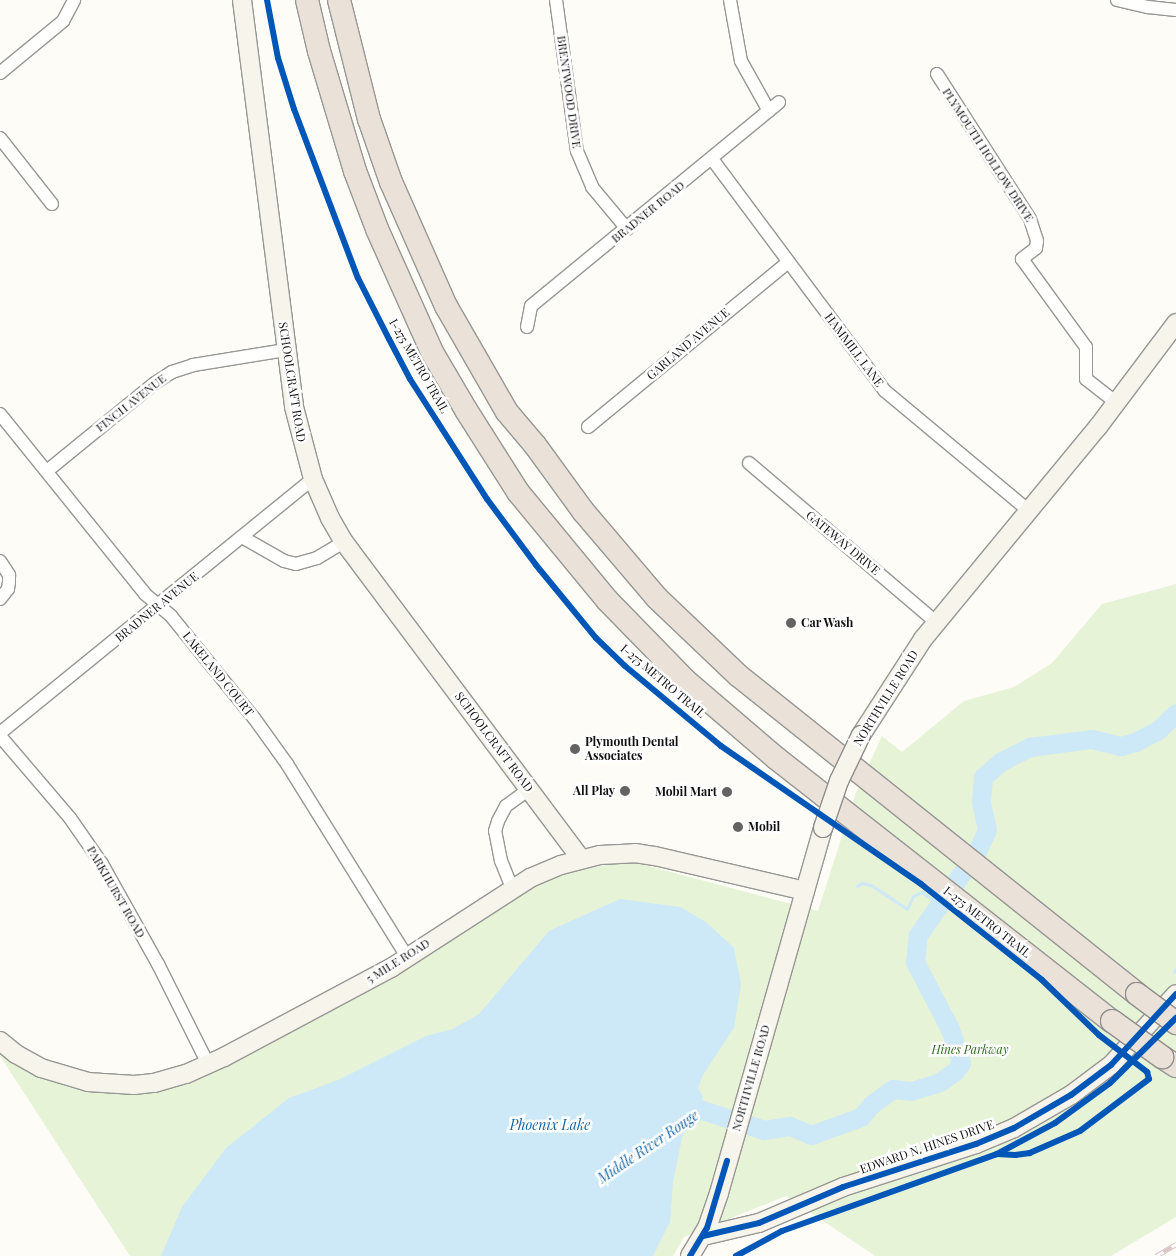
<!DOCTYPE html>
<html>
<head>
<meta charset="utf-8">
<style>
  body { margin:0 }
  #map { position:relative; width:1176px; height:1256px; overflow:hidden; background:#fdfcf7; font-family:"Playfair Display",serif }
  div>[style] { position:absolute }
  .green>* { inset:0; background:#e7f3d7 }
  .water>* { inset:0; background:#cde8f7 }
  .stream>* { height:3px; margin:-1.5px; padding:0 1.5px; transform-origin:1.5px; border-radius:1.5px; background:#cde8f7 }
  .river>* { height:19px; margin:-9.5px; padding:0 9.5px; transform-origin:9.5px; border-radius:9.5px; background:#cde8f7 }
  .roads { filter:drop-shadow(1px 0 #979795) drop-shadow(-1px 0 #979795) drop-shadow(0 1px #979795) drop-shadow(0 -1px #979795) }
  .street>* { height:12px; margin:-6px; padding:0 6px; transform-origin:6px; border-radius:6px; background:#fffffe }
  .secondary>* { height:18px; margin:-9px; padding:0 9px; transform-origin:9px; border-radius:9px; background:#f6f4eb }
  .highway>* { height:22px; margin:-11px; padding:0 11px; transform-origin:11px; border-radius:11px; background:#eae1d8 }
  .rail>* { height:5px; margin-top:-2.5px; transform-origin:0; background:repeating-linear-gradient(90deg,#fff 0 9px,#d9c6c7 0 18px); box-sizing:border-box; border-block:1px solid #d9c6c7 }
  .bridges { filter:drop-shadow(1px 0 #8e8d8b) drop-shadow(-1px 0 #8e8d8b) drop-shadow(0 1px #8e8d8b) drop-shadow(0 -1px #8e8d8b) }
  .secondary-bridge>* { height:18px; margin:-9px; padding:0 9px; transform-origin:9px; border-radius:9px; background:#f6f4eb }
  .highway-bridge>* { height:22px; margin:-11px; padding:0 11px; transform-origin:11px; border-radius:11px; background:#eae1d8 }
  .cycleway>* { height:6px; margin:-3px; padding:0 3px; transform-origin:3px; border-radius:3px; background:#0057b8 }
  .dots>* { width:14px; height:14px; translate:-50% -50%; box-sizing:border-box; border:2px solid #fff; border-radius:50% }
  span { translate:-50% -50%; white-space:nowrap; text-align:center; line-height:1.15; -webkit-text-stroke:5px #fff; paint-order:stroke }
  .street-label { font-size:12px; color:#111 }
  .poi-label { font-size:12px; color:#111; font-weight:700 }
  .left { translate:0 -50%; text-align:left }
  .right { translate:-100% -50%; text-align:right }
  .park-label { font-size:12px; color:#2f6b1f; font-style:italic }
  .water-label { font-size:14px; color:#1768a6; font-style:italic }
</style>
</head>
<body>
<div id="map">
  <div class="green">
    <i style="clip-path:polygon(1176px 584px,1176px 1217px,1111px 1256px,875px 1256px,786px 1196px,684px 1237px,673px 1256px,130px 1256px,0 1056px,0 1053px,14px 1064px,44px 1079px,71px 1088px,100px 1092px,131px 1093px,158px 1090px,539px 883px,573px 871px,613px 864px,641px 864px,818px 911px,855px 795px,882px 736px,902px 752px,964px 701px,1014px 687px,1052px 663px,1102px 604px)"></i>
  </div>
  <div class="water">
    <i style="clip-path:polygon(620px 899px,680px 907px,706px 922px,734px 948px,741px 984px,734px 1028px,703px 1075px,698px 1088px,703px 1097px,696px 1121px,683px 1133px,673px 1182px,670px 1222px,653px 1256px,161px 1256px,182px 1207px,226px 1148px,289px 1098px,338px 1080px,426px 1036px,453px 1029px,479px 1014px,549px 931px)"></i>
  </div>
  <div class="stream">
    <i style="left:857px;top:886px;width:6px;rotate:-31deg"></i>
    <i style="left:862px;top:883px;width:9px;rotate:13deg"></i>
    <i style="left:871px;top:885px;width:43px;rotate:33.7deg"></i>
    <i style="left:907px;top:909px;width:14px;rotate:-65deg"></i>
    <i style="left:913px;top:896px;width:10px;rotate:-24deg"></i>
    <i style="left:922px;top:892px;width:21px;rotate:37deg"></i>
    <i style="left:1174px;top:972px;width:4px;rotate:-56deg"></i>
  </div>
  <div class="river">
    <i style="left:680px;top:1123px;width:24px;rotate:-36deg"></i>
    <i style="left:699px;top:1109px;width:68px;rotate:17.9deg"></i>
    <i style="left:764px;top:1130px;width:26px;rotate:-9deg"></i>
    <i style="left:790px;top:1126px;width:23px;rotate:23deg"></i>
    <i style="left:811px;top:1135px;width:53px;rotate:-19.8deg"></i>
    <i style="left:861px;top:1117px;width:17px;rotate:-50deg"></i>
    <i style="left:872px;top:1104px;width:26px;rotate:-36deg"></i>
    <i style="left:893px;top:1089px;width:18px;rotate:6deg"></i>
    <i style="left:911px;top:1091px;width:30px;rotate:-17deg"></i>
    <i style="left:940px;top:1082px;width:19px;rotate:-36deg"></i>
    <i style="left:955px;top:1071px;width:10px;rotate:-53deg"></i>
    <i style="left:961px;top:1063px;width:36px;rotate:-108deg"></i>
    <i style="left:950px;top:1029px;width:76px;rotate:-117.6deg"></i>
    <i style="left:915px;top:962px;width:27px;rotate:-84deg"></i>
    <i style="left:918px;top:935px;width:75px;rotate:-54.8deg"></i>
    <i style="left:961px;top:874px;width:16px;rotate:-47deg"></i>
    <i style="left:972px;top:862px;width:35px;rotate:-65deg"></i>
    <i style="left:987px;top:830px;width:30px;rotate:-102deg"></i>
    <i style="left:981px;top:801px;width:24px;rotate:-85deg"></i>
    <i style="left:983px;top:777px;width:23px;rotate:-41deg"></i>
    <i style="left:1000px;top:762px;width:34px;rotate:-27deg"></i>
    <i style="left:1030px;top:747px;width:63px;rotate:-7.4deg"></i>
    <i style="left:1092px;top:739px;width:30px;rotate:14deg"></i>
    <i style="left:1121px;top:746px;width:15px;rotate:-16deg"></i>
    <i style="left:1135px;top:742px;width:25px;rotate:-27deg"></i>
    <i style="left:1157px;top:731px;width:26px;rotate:-43deg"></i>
  </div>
  <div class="roads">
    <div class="street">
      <i style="left:556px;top:0;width:152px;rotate:82.1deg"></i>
      <i style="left:577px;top:151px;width:39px;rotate:67deg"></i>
      <i style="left:592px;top:187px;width:55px;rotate:50.2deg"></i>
      <i style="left:730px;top:0;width:62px;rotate:79.8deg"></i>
      <i style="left:741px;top:61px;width:57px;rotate:60.8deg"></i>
      <i style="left:1117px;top:0;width:32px;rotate:13deg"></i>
      <i style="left:1148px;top:7px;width:28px;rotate:6deg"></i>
      <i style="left:0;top:73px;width:82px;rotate:-39.5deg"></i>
      <i style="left:63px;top:21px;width:24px;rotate:-62deg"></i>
      <i style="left:937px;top:74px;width:172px;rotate:57.3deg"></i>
      <i style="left:1030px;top:219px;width:23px;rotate:72deg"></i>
      <i style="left:1037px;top:241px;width:7px;rotate:98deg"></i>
      <i style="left:1036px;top:248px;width:18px;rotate:142deg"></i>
      <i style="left:1022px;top:259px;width:109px;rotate:54deg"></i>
      <i style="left:1086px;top:347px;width:32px;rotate:90deg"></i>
      <i style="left:1086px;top:379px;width:39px;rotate:38deg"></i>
      <i style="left:0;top:138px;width:84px;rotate:51.8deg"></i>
      <i style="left:712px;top:159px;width:289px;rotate:53.3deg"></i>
      <i style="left:885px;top:391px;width:186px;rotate:39.8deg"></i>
      <i style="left:527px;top:327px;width:21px;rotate:-79deg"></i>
      <i style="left:531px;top:306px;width:321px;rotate:-39.4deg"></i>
      <i style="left:0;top:414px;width:231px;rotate:51.1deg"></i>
      <i style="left:145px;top:594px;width:34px;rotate:40deg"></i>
      <i style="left:171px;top:616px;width:132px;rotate:50.9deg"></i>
      <i style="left:254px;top:718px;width:57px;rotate:54.3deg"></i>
      <i style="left:287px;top:764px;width:227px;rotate:58.1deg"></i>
      <i style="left:588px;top:427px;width:259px;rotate:-39.5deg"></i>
      <i style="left:749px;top:463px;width:245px;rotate:40.4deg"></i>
      <i style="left:47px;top:471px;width:139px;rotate:-39.2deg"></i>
      <i style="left:155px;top:383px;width:20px;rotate:-33deg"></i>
      <i style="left:172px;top:372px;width:22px;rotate:-18deg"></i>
      <i style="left:193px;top:365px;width:94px;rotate:-9.2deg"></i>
      <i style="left:242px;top:537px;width:48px;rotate:29.7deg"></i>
      <i style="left:284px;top:561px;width:12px;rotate:14deg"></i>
      <i style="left:296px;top:564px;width:22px;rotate:-16deg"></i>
      <i style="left:317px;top:558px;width:31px;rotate:-31deg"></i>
      <i style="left:0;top:561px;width:17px;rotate:57deg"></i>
      <i style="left:9px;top:575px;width:7px;rotate:90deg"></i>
      <i style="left:9px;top:582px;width:7px;rotate:98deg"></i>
      <i style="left:8px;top:589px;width:13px;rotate:129deg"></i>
      <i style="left:0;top:733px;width:403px;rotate:-39.1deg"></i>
      <i style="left:0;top:736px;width:108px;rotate:49.5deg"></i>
      <i style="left:70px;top:818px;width:56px;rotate:55.2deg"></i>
      <i style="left:102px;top:864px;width:115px;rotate:60.8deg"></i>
      <i style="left:158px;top:964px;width:112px;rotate:63.4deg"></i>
      <i style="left:512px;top:888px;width:29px;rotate:-112deg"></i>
      <i style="left:501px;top:861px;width:31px;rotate:-101deg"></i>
      <i style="left:495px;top:831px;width:10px;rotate:-73deg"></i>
      <i style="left:498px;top:821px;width:17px;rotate:-62deg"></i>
      <i style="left:506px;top:806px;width:29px;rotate:-36deg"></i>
    </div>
    <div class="secondary">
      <i style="left:242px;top:0;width:410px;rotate:82.7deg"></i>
      <i style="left:294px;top:407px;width:74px;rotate:75.2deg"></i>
      <i style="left:313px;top:479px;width:43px;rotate:66.4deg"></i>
      <i style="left:330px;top:518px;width:28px;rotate:60deg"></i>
      <i style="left:344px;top:542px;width:396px;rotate:53.2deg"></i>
      <i style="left:861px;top:735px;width:114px;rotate:-57.1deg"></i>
      <i style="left:923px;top:639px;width:275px;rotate:-50.5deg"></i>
      <i style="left:1098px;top:427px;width:130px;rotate:-53.1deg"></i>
      <i style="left:0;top:1041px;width:21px;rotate:39deg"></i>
      <i style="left:16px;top:1054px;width:29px;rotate:29deg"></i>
      <i style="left:41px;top:1068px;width:49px;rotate:16.6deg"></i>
      <i style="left:88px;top:1082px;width:46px;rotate:3.7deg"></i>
      <i style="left:134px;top:1085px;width:20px;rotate:-6deg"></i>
      <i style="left:154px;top:1083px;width:33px;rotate:-16deg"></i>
      <i style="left:186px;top:1074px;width:42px;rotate:-24.1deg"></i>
      <i style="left:224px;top:1057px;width:189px;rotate:-28.1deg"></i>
      <i style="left:391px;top:968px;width:166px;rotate:-32.9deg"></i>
      <i style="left:530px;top:878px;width:34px;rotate:-23deg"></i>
      <i style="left:561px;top:865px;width:40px;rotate:-14.4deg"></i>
      <i style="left:600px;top:855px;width:35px;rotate:-3deg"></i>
      <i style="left:635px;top:853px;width:20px;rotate:9deg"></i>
      <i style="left:655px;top:856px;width:154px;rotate:13.1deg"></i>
      <i style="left:703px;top:1236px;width:57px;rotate:-13.1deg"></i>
      <i style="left:759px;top:1223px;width:91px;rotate:-23.2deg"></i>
      <i style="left:843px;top:1187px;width:140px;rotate:-17.9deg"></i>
      <i style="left:976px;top:1144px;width:41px;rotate:-22.8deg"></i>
      <i style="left:1014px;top:1128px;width:66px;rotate:-30.1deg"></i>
      <i style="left:1071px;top:1095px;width:50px;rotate:-36.9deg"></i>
      <i style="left:1111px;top:1065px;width:96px;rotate:-47.5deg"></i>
      <i style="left:690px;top:1256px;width:33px;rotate:-59deg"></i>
      <i style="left:707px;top:1228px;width:37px;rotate:-71deg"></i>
      <i style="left:719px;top:1193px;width:380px;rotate:-74.1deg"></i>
    </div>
    <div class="highway">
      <i style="left:307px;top:0;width:52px;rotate:76.8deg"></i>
      <i style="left:319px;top:51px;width:125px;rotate:73.3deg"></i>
      <i style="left:355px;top:171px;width:62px;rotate:69.2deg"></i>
      <i style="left:377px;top:229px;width:135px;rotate:65.9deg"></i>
      <i style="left:432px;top:352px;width:67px;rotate:59.6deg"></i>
      <i style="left:466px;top:410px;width:97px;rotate:57.6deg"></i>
      <i style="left:518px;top:492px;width:140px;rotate:50.5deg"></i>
      <i style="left:607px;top:600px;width:112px;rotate:45.7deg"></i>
      <i style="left:685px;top:680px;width:120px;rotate:40.6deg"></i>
      <i style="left:776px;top:758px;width:427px;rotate:38.1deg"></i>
      <i style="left:339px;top:0;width:123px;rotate:75.9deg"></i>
      <i style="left:369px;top:119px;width:67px;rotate:70.8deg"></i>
      <i style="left:391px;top:182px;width:136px;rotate:66.1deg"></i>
      <i style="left:446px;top:306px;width:122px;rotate:60.1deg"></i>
      <i style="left:507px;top:412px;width:43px;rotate:49.7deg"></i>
      <i style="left:535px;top:445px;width:82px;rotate:54deg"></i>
      <i style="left:583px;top:511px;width:114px;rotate:49.6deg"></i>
      <i style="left:657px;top:598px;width:113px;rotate:43.6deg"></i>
      <i style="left:739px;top:676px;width:509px;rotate:38.62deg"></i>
      <i style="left:1162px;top:1057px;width:17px;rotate:33deg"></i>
    </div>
  </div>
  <div class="rail">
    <i style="left:1156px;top:1256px;width:23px;rotate:-31deg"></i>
  </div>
  <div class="bridges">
    <div class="secondary-bridge">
      <i style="left:823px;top:828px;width:50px;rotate:-71.2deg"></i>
      <i style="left:839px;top:781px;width:51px;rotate:-64.4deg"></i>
    </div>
    <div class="highway-bridge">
      <i style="left:1137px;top:994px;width:49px;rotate:36.6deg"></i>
      <i style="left:1112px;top:1021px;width:62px;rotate:35.8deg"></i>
    </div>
  </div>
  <div class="cycleway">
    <i style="left:267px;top:0;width:59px;rotate:79.3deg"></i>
    <i style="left:278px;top:58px;width:53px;rotate:72.6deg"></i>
    <i style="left:294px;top:109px;width:181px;rotate:69.3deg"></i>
    <i style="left:358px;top:278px;width:68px;rotate:63.1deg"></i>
    <i style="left:389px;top:339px;width:45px;rotate:62.3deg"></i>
    <i style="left:410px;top:379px;width:143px;rotate:57.3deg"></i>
    <i style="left:487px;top:499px;width:82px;rotate:53.4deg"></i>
    <i style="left:536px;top:565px;width:94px;rotate:50.6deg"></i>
    <i style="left:596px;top:638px;width:40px;rotate:44deg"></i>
    <i style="left:625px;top:666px;width:125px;rotate:39.8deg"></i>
    <i style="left:721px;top:746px;width:243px;rotate:34.6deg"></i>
    <i style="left:921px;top:884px;width:154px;rotate:38.4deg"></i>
    <i style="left:1042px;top:980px;width:79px;rotate:44deg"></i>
    <i style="left:1099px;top:1035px;width:61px;rotate:37.6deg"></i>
    <i style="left:1147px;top:1072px;width:7px;rotate:74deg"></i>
    <i style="left:1149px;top:1079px;width:86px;rotate:143deg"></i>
    <i style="left:1080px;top:1131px;width:55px;rotate:156.3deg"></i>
    <i style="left:1030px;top:1153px;width:15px;rotate:172deg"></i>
    <i style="left:1015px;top:1155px;width:18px;rotate:-177deg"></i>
    <i style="left:703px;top:1236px;width:57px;rotate:-13.1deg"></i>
    <i style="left:759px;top:1223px;width:91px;rotate:-23.2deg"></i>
    <i style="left:843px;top:1187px;width:140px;rotate:-17.9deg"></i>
    <i style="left:976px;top:1144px;width:41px;rotate:-22.8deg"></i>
    <i style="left:1014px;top:1128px;width:66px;rotate:-30.1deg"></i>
    <i style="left:1071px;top:1095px;width:50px;rotate:-36.9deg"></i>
    <i style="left:1111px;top:1065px;width:96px;rotate:-47.5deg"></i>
    <i style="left:690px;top:1256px;width:33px;rotate:-59deg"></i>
    <i style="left:707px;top:1228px;width:70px;rotate:-73.4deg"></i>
    <i style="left:736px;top:1256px;width:52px;rotate:-28.5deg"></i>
    <i style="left:782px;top:1231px;width:228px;rotate:-19.7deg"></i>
    <i style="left:997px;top:1154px;width:66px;rotate:-28.1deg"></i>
    <i style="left:1055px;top:1123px;width:68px;rotate:-36deg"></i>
    <i style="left:1110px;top:1083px;width:93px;rotate:-44.6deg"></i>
  </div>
  <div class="dots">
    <i style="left:791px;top:623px;background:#646362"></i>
    <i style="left:575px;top:749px;background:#646362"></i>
    <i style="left:625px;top:791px;background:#646362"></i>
    <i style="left:727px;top:792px;background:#646362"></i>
    <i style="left:738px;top:827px;background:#646362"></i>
  </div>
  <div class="street-label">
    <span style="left:569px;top:92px;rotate:82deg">BRENTWOOD DRIVE</span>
    <span style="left:988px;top:155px;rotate:57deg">PLYMOUTH HOLLOW DRIVE</span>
    <span style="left:648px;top:212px;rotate:-39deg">BRADNER ROAD</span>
    <span style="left:688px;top:344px;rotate:-40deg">GARLAND AVENUE</span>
    <span style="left:854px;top:350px;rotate:53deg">HAMMILL LANE</span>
    <span style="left:419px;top:366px;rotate:60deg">I-275 METRO TRAIL</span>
    <span style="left:292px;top:382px;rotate:81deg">SCHOOLCRAFT ROAD</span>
    <span style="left:131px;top:403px;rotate:-38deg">FINCH AVENUE</span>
    <span style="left:843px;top:543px;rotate:40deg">GATEWAY DRIVE</span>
    <span style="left:157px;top:607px;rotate:-39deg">BRADNER AVENUE</span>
    <span style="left:218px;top:674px;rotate:51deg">LAKELAND COURT</span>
    <span style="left:663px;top:681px;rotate:40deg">I-275 METRO TRAIL</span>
    <span style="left:886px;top:698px;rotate:-58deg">NORTHVILLE ROAD</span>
    <span style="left:494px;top:742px;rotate:53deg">SCHOOLCRAFT ROAD</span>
    <span style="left:116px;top:892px;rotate:60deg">PARKHURST ROAD</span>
    <span style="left:987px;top:922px;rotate:38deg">I-275 METRO TRAIL</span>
    <span style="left:398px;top:961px;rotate:-32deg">5 MILE ROAD</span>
    <span style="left:751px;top:1078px;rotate:-74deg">NORTHVILLE ROAD</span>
    <span style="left:927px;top:1147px;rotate:-19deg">EDWARD N. HINES DRIVE</span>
  </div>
  <div class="poi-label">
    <span class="left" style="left:801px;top:623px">Car Wash</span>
    <span class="left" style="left:585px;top:749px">Plymouth Dental<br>Associates</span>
    <span class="right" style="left:615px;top:791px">All Play</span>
    <span class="right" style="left:717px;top:792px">Mobil Mart</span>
    <span class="left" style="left:748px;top:827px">Mobil</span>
  </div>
  <div class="park-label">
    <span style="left:970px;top:1050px">Hines Parkway</span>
  </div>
  <div class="water-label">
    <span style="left:550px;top:1125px">Phoenix Lake</span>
    <span style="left:648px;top:1147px;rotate:-34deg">Middle River Rouge</span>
  </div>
</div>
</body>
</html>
